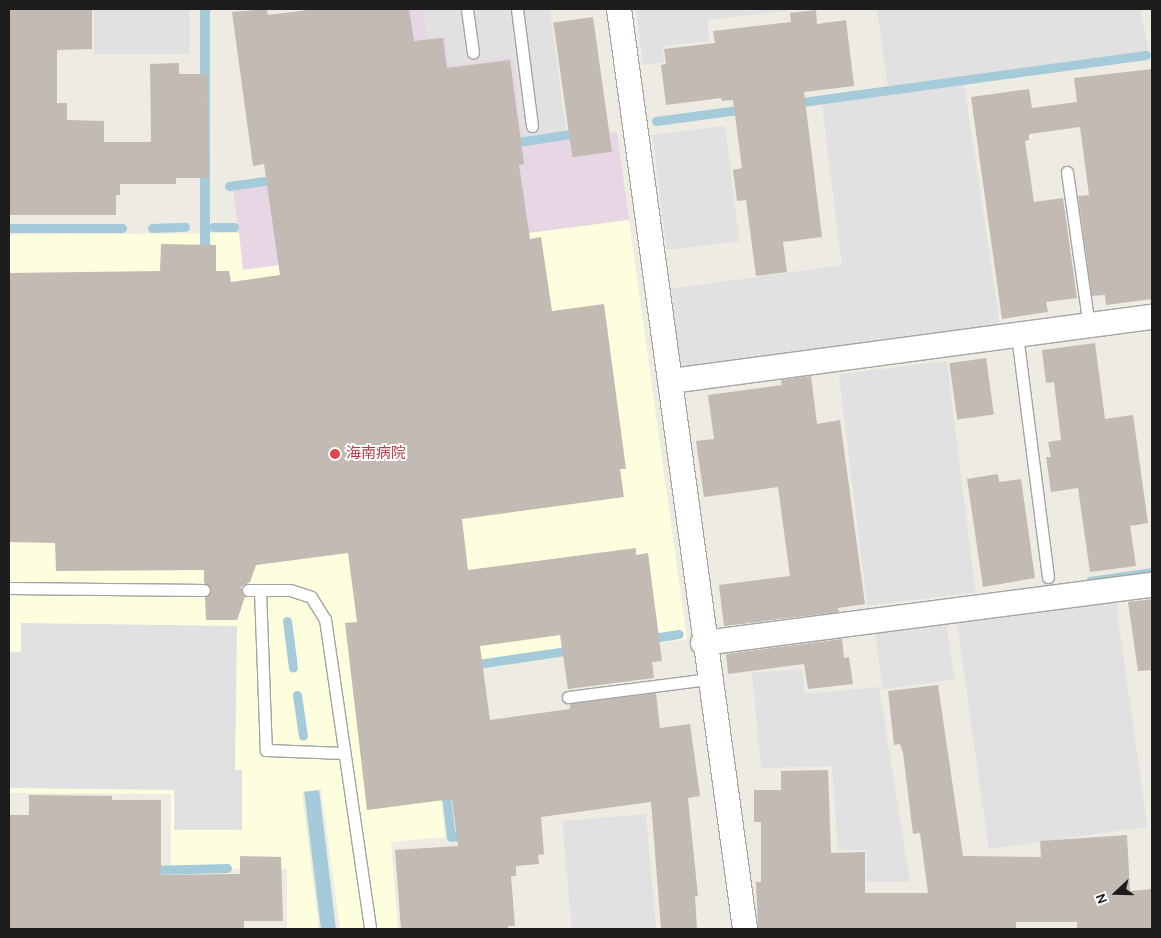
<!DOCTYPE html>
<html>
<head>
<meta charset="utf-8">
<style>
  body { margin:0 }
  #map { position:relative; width:1161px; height:938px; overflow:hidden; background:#eeebe3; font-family:Karla,"Noto Sans JP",sans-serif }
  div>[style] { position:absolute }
  .industrial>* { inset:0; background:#e7d6e3 }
  .education>* { inset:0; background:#fcfedd }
  .parking>* { inset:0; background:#e1e1e1; transform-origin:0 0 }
  .water>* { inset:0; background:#a5cbda; transform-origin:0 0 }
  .stream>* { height:9px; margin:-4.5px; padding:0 4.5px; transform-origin:4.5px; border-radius:4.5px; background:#a5cbda }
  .building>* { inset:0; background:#c2bab3; transform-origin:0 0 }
  .roads { filter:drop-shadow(1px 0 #a4a4a4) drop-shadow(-1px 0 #a4a4a4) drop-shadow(0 1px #a4a4a4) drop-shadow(0 -1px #a4a4a4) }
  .service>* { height:11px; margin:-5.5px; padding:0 5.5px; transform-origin:5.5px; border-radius:5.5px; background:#fff }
  .minor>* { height:24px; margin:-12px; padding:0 12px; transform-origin:12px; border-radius:12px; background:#fff }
  .dots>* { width:14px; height:14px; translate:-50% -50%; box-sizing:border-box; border:2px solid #fff; border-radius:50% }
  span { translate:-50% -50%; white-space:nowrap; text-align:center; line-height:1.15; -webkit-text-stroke:4px #fff; paint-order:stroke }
  .health-label { font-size:15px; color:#be3a42 }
  .left { translate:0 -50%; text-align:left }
  .frame { position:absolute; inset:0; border:10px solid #1d1d1d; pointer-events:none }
  .north { position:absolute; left:1091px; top:868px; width:50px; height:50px; -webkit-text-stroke:4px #fff; paint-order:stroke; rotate:249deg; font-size:14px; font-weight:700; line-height:20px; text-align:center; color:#1d1d1d }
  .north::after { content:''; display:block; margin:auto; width:18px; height:22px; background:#1d1d1d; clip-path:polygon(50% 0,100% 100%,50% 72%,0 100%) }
</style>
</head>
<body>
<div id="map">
  <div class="industrial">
    <i style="clip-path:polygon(384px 9px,506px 9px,524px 145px,617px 132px,629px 220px,243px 270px,233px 188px,401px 165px)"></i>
  </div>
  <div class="education">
    <i style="clip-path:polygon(629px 220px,687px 639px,430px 676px,445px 837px,391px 842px,398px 929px,340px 929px,321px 789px,302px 793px,319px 929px,287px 929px,287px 869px,171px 868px,171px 794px,9px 793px,9px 235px,239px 233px,243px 270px)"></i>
  </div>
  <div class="parking">
    <i style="left:94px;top:9px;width:96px;height:45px"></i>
    <i style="clip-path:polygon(423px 9px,550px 9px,566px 131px,523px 137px,512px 57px,449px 65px,445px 37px,427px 39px)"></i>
    <i style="clip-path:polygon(636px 9px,784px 9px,785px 11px,707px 20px,709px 41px,663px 46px,664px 62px,643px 65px)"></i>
    <i style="clip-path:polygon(877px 9px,1140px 9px,1149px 52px,888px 86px)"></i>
    <i style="clip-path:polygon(964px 84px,1000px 325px,690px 371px,680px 364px,671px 289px,842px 265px,822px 104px)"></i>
    <i style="left:725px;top:126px;width:116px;height:73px;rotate:83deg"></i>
    <i style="left:947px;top:361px;width:233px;height:109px;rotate:83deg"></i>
    <i style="left:1115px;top:597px;width:232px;height:160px;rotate:82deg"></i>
    <i style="left:946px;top:621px;width:59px;height:72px;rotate:82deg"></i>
    <i style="clip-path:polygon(21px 623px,237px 626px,235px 770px,242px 770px,242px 830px,174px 830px,174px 790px,9px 788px,9px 652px,21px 652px)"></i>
    <i style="clip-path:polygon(802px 669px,805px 694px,879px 687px,910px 882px,866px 882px,867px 850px,838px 850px,832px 766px,761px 768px,752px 673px)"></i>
    <i style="left:646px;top:814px;width:116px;height:84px;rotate:85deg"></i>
  </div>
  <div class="water">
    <i style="left:200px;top:9px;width:10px;height:329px"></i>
    <i style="left:319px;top:790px;width:140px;height:15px;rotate:83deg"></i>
  </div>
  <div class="stream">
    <i style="left:795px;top:103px;width:354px;rotate:-7.8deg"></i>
    <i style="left:656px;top:121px;width:90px;rotate:-7.7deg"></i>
    <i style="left:511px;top:143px;width:67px;rotate:-8.6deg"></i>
    <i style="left:229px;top:186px;width:49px;rotate:-8.1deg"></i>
    <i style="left:213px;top:227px;width:21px"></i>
    <i style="left:9px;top:228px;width:113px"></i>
    <i style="left:152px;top:228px;width:33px;rotate:-2deg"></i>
    <i style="left:1090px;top:581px;width:63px;rotate:-8.3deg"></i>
    <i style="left:287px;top:621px;width:47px;rotate:82.7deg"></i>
    <i style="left:647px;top:639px;width:32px;rotate:-9deg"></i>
    <i style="left:471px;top:665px;width:102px;rotate:-8.4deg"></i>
    <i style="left:297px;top:695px;width:41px;rotate:81.7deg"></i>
    <i style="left:445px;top:788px;width:49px;rotate:83deg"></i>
    <i style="left:451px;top:837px;width:16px;rotate:-7deg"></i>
    <i style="left:149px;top:870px;width:78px;rotate:-1.5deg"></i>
  </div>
  <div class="building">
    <i style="clip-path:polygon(9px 9px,92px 9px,92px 49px,57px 50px,57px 103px,67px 103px,67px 120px,104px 121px,104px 142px,151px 142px,150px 64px,179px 63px,179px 74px,207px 74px,209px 178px,176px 178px,176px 184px,120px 184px,120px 195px,116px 195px,116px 215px,9px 215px)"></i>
    <i style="clip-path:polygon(267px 9px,268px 15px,316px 9px,409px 9px,414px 41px,443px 38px,447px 68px,510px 60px,524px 164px,519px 165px,530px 239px,541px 237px,552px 311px,604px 304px,626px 469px,620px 469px,624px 497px,462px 519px,468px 570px,636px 548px,636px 555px,648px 553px,662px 661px,652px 662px,654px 678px,568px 689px,560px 635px,480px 646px,490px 720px,570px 709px,570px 704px,656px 693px,660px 728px,690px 724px,700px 796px,688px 798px,698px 896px,695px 896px,697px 929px,661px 929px,651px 802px,541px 817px,544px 854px,538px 855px,539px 864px,516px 866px,516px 876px,511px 876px,515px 926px,508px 926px,508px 929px,401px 929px,395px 850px,458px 846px,452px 799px,367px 810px,345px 623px,357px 622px,348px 553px,256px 565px,250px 582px,241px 587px,245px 597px,237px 620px,206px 620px,205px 597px,211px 590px,204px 583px,204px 570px,56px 571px,55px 543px,9px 542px,9px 273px,160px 271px,161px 244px,216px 245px,216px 271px,229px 271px,231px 282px,280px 275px,264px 164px,253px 166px,232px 12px)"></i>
    <i style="clip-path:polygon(816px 10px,817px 24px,846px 20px,854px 86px,804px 92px,822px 237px,783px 242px,787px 272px,756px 276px,746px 200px,737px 201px,733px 170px,742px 168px,733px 100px,722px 101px,721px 98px,666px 105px,661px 65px,666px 64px,664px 49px,715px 43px,713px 31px,791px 22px,790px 13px)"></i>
    <i style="left:593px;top:17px;width:136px;height:40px;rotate:82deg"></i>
    <i style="clip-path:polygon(1152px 69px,1152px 299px,1106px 305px,1105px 295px,1092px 296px,1078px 196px,1089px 195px,1080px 127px,1029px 134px,1029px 140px,1025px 141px,1034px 202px,1063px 198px,1077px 298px,1046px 302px,1048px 312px,1002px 319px,971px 97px,1029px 89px,1032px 108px,1077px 102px,1074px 78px)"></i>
    <i style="clip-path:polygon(1095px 343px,1105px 419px,1133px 415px,1148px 523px,1130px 526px,1136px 566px,1090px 572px,1078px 488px,1051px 492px,1046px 457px,1051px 457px,1048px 442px,1061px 440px,1054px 382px,1046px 383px,1042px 350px)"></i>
    <i style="left:986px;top:358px;width:57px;height:37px;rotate:82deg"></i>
    <i style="clip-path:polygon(811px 376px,817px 424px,840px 420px,865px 604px,838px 608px,839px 612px,724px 626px,719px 585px,790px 576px,778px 487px,704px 497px,696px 441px,714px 439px,708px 395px,782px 385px,781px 380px)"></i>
    <i style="clip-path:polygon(998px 474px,999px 482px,1021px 479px,1035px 578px,983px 587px,967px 479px)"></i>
    <i style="clip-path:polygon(1152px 599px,1152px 670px,1138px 671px,1128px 602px)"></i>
    <i style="clip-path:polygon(842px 639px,844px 658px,849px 657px,853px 684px,808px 689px,804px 664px,728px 674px,726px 654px)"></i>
    <i style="clip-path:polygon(938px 685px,963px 856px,1041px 857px,1040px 841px,1127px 835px,1130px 891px,1152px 889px,1152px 929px,1077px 929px,1077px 922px,1016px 922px,1016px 929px,758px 929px,756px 882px,761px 882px,761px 822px,754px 822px,754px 790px,781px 790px,781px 771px,828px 770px,831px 853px,865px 852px,865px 893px,928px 893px,920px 833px,913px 834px,903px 753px,900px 744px,894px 745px,888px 691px)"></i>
    <i style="clip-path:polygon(29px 795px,112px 796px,112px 800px,161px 800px,161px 875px,240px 874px,240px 856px,281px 857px,283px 921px,244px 921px,244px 929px,9px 929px,9px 815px,29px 815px)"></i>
  </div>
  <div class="roads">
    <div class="service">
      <i style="left:467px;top:9px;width:44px;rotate:82.2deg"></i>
      <i style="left:517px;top:9px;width:118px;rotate:82.7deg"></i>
      <i style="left:1067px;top:172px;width:156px;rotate:81.9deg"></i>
      <i style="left:1017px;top:335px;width:244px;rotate:82.7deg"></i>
      <i style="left:9px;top:588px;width:195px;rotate:0.6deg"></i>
      <i style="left:248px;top:590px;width:42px"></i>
      <i style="left:290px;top:590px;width:22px;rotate:18deg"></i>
      <i style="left:311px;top:597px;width:26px;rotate:58deg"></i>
      <i style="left:325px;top:619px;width:313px;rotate:81.7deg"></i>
      <i style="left:260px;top:590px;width:160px;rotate:87.9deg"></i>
      <i style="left:266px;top:750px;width:78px;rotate:2.2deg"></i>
      <i style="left:568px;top:697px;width:141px;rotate:-7.3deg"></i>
    </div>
    <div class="minor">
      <i style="left:619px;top:9px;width:929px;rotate:82.2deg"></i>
      <i style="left:671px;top:381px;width:485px;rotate:-7.6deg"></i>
      <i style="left:703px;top:643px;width:453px;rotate:-7.4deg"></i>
    </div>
  </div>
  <div class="dots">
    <i style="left:335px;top:454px;background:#e0444e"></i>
  </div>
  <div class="health-label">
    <span class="left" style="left:346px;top:454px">海南病院</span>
  </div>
  <div class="frame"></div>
  <div class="north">N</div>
</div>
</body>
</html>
